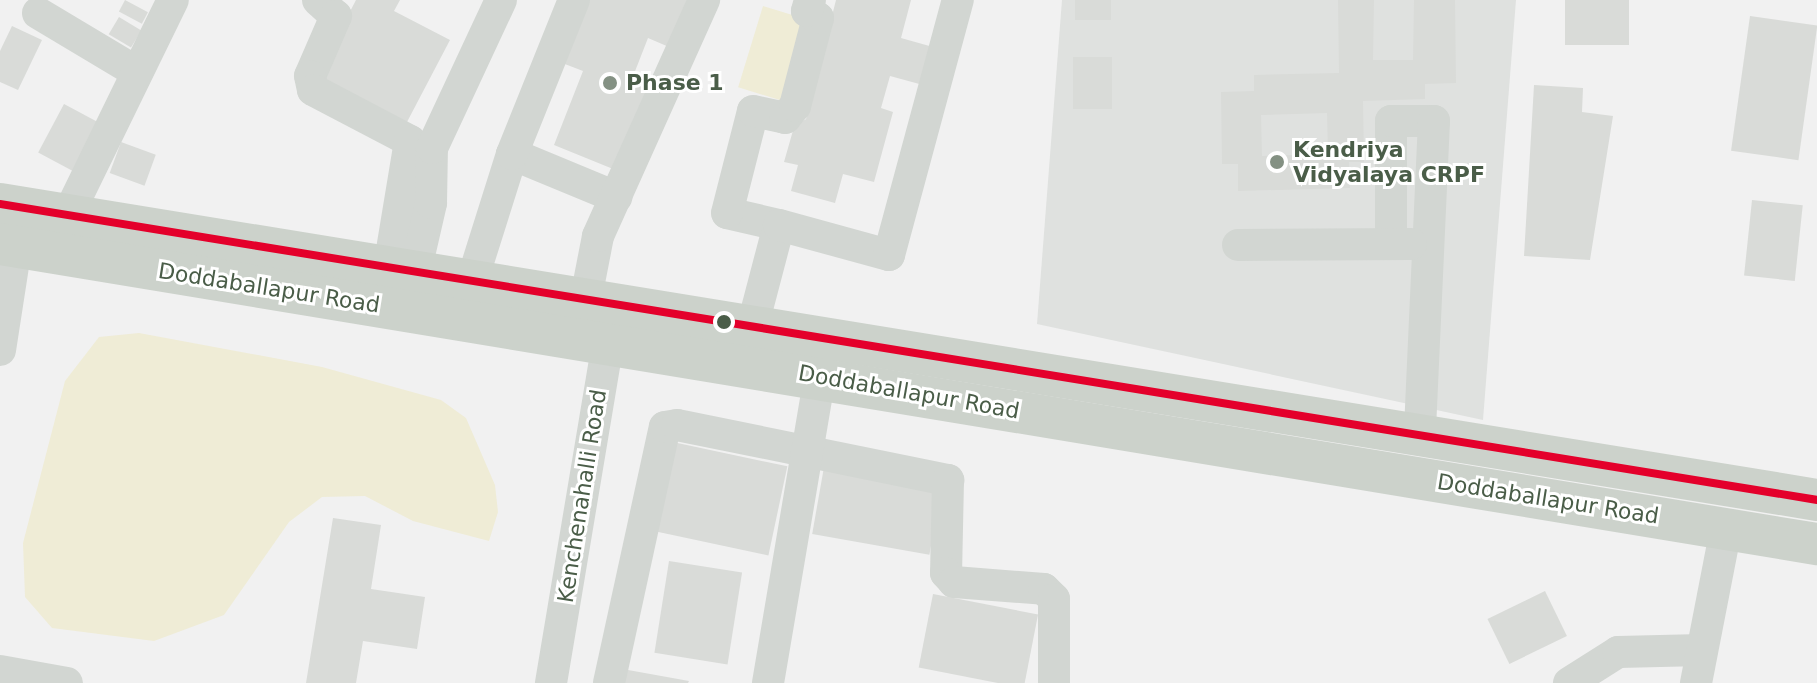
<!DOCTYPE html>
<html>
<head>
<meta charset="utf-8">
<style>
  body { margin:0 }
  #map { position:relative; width:1817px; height:683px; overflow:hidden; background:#f1f1f1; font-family:"DejaVu Sans",sans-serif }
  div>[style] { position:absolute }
  .education>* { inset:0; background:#dfe1df }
  .green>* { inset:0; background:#efecd6; transform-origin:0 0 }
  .building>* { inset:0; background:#d9dbd8; transform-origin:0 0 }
  .minor>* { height:32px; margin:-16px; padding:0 16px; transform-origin:16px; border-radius:16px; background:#d2d6d2 }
  .major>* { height:42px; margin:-21px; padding:0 21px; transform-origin:21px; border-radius:21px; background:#ccd2cb }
  .bus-1>* { height:8px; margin:-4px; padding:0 4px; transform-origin:4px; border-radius:4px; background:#e4002b }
  .dots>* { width:22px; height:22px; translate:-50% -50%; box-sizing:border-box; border:4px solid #fff; border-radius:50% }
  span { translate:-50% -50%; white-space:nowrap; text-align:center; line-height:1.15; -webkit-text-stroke:6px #fff; paint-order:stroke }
  .poi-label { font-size:22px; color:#4a5d48; font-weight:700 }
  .left { translate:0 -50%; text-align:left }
  .street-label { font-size:22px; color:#4a5d48 }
</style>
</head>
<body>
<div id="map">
  <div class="education">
    <i style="clip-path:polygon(1062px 0,1516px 0,1483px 420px,1037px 324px)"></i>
  </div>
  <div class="green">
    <i style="left:763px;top:6px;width:52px;height:85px;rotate:17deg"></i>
    <i style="clip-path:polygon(139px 333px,322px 367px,441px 400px,466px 418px,495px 485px,498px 512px,489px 541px,413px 521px,365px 496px,322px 497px,289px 522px,224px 615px,154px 641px,52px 628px,25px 597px,23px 543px,65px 381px,99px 337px)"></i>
  </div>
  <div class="building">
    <i style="left:125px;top:0;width:26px;height:13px;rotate:28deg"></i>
    <i style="clip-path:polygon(356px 0,400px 0,394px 11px,450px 40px,407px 122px,317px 75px)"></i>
    <i style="clip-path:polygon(582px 0,688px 0,669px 47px,648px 38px,632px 79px,652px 88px,618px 171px,554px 145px,583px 71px,557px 61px)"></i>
    <i style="clip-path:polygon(836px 0,911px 0,901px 38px,933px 47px,923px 85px,890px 76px,881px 108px,893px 112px,874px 182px,843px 174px,835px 203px,791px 191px,798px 165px,784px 162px,794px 127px,806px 119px)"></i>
    <i style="left:1075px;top:0;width:36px;height:20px"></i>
    <i style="clip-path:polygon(evenodd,1338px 0,1374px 0,1373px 60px,1413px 60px,1414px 0,1455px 0,1456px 83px,1425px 84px,1425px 99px,1363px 101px,1364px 162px,1349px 162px,1350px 188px,1238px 191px,1238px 164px,1222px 164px,1221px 92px,1254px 91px,1254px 75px,1339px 73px,1338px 0,1327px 113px,1328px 154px,1262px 156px,1261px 115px,1327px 113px)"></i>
    <i style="left:1565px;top:0;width:64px;height:45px"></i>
    <i style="left:1750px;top:16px;width:68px;height:136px;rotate:8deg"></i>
    <i style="left:119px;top:17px;width:26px;height:20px;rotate:31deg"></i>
    <i style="clip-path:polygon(12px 26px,42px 40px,18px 90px,0 82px,0 51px)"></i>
    <i style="left:1073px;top:57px;width:39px;height:52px"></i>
    <i style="clip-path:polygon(1534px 85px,1583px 88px,1582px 112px,1613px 116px,1590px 260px,1524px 256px)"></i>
    <i style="left:64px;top:104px;width:44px;height:55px;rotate:28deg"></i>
    <i style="left:121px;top:142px;width:37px;height:33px;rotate:20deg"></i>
    <i style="left:1752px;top:200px;width:51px;height:76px;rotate:6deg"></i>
    <i style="left:668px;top:441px;width:122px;height:91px;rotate:12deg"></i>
    <i style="left:824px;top:467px;width:119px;height:68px;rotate:10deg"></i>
    <i style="clip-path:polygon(333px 518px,381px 525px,371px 589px,425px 597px,417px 649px,363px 641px,356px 683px,306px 683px)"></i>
    <i style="left:669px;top:561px;width:74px;height:93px;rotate:9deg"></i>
    <i style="left:1545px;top:591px;width:50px;height:64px;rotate:64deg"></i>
    <i style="left:933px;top:594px;width:107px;height:75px;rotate:11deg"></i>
    <i style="clip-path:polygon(617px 668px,689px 681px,688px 683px,615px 683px)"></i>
  </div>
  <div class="minor">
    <i style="left:318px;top:0;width:24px;rotate:42deg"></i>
    <i style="left:336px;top:16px;width:65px;rotate:113.4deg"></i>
    <i style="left:310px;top:76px;width:14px;rotate:78deg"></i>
    <i style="left:313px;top:90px;width:110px;rotate:27.7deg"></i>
    <i style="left:410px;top:141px;width:129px;rotate:99.4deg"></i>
    <i style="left:38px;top:13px;width:113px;rotate:30.9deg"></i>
    <i style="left:512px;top:154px;width:113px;rotate:22.5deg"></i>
    <i style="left:68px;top:215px;width:239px;rotate:-64deg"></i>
    <i style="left:779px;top:225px;width:53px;rotate:-167deg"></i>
    <i style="left:727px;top:213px;width:105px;rotate:-75.7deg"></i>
    <i style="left:753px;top:111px;width:33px;rotate:12deg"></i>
    <i style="left:785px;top:118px;width:16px;rotate:-50deg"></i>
    <i style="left:795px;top:106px;width:91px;rotate:-75.4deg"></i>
    <i style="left:818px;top:18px;width:13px;rotate:-148deg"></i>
    <i style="left:807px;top:11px;width:11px;rotate:-75deg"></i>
    <i style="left:1391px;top:244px;width:123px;rotate:-90deg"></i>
    <i style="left:1391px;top:121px;width:43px"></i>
    <i style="left:1434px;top:121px;width:314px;rotate:92.6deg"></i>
    <i style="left:1238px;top:245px;width:173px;rotate:-0.3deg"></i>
    <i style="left:415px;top:273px;width:72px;rotate:-77.1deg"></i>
    <i style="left:431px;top:203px;width:55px;rotate:-89deg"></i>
    <i style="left:432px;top:148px;width:163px;rotate:-65deg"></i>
    <i style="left:472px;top:281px;width:133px;rotate:-72.5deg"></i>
    <i style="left:512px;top:154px;width:166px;rotate:-68.1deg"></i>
    <i style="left:585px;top:303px;width:68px;rotate:-79deg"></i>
    <i style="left:598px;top:236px;width:259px;rotate:-65.8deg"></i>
    <i style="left:752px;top:328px;width:106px;rotate:-75.3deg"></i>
    <i style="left:779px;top:225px;width:114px;rotate:15.3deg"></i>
    <i style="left:889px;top:255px;width:264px;rotate:-74.9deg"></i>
    <i style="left:0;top:350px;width:104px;rotate:-81.2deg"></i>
    <i style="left:0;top:671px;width:68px;rotate:10.2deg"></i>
    <i style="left:551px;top:683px;width:365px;rotate:-80.5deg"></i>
    <i style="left:609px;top:683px;width:262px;rotate:-77.7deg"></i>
    <i style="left:665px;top:427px;width:12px;rotate:-9deg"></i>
    <i style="left:677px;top:425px;width:277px;rotate:11.5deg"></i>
    <i style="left:948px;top:480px;width:93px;rotate:91.2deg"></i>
    <i style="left:946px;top:573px;width:12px;rotate:48deg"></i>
    <i style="left:954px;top:582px;width:90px;rotate:4.4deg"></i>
    <i style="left:1044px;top:589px;width:14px;rotate:45deg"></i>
    <i style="left:1054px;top:599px;width:84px;rotate:90deg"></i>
    <i style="left:768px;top:683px;width:310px;rotate:-80.4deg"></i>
    <i style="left:1569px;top:683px;width:58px;rotate:-32.3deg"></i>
    <i style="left:1618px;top:652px;width:84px;rotate:-1.4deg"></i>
    <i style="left:1696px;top:683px;width:157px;rotate:-79deg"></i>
  </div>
  <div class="major">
    <i style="left:0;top:204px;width:1841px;rotate:9.25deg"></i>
    <i style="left:0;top:244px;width:1842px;rotate:9.38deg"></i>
  </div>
  <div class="bus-1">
    <i style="left:0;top:204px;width:1841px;rotate:9.25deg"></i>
  </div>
  <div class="dots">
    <i style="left:610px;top:83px;background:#849183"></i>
    <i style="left:1277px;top:162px;background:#849183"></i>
    <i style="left:724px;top:322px;background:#4a5d48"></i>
  </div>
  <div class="poi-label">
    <span class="left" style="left:626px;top:83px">Phase 1</span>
    <span class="left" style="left:1293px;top:162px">Kendriya<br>Vidyalaya CRPF</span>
  </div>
  <div class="street-label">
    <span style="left:269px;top:288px;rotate:9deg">Doddaballapur Road</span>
    <span style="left:909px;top:392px;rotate:10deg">Doddaballapur Road</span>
    <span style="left:582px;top:496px;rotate:-81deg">Kenchenahalli Road</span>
    <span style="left:1548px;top:499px;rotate:9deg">Doddaballapur Road</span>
  </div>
</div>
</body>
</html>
